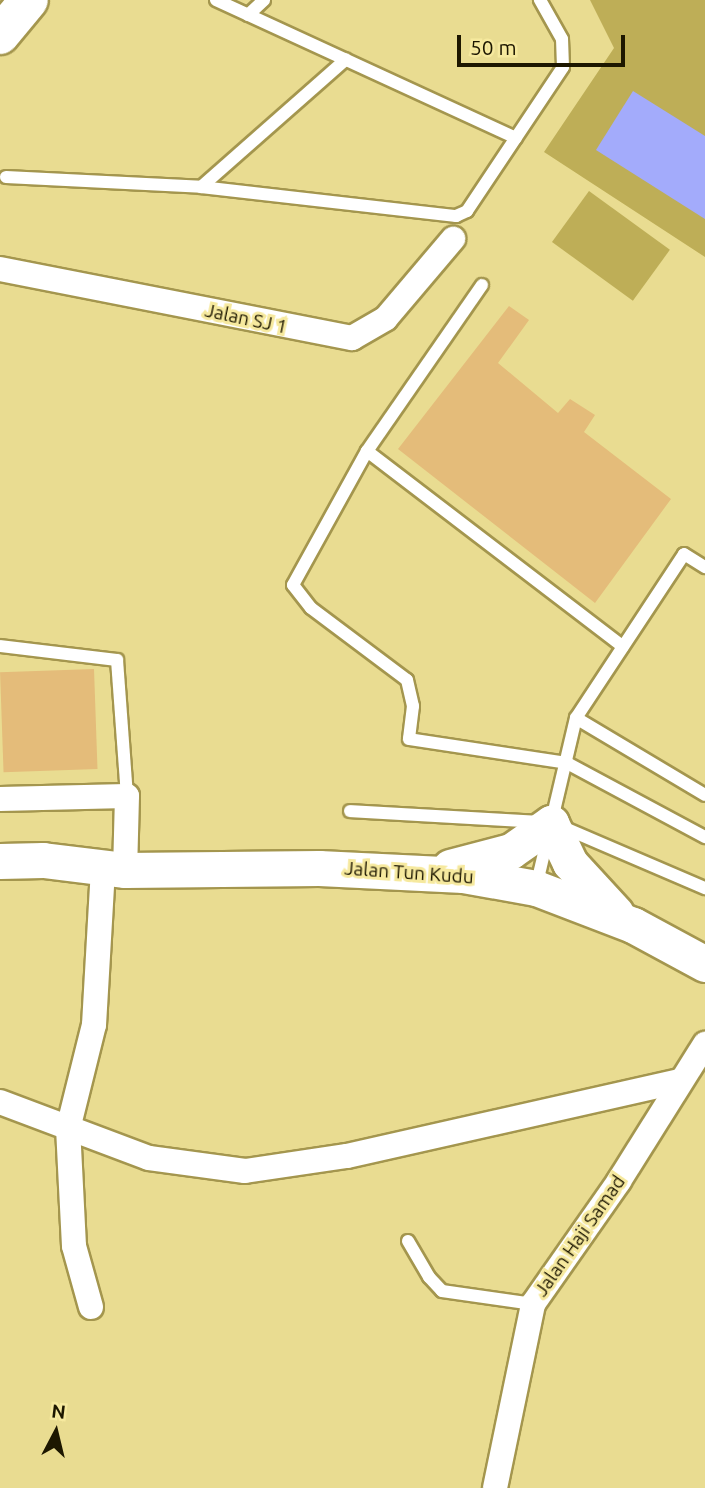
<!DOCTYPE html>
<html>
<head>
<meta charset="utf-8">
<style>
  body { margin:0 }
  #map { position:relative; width:705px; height:1488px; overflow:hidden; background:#e9dc91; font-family:Ubuntu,sans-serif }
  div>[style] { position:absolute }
  .green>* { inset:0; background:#beae57; transform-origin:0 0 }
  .water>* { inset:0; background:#a3abfb }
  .building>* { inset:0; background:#e4bc7a; transform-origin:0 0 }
  .roads { filter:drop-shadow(2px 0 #a4964e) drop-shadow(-2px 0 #a4964e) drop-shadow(0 2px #a4964e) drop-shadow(0 -2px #a4964e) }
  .service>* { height:12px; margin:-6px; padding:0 6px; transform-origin:6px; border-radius:6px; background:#fff }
  .minor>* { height:24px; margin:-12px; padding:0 12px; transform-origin:12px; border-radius:12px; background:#fff }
  .secondary>* { height:35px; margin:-17.5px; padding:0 17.5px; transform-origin:17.5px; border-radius:17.5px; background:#fff }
  .primary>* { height:38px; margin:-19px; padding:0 19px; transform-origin:19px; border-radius:19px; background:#fff }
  span { translate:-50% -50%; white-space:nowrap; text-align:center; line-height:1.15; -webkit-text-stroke:6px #f6e99e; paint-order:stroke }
  .street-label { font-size:19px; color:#1d1700 }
  .north { position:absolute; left:21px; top:1397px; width:70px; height:70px; -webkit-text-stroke:5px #f6e99e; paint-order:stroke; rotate:7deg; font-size:19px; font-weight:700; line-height:28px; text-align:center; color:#1d1700 }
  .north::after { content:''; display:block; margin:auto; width:24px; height:32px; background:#1d1700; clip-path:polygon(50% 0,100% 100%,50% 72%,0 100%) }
  .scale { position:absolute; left:457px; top:35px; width:168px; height:32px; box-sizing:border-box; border:4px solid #1d1700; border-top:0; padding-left:9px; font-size:21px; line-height:24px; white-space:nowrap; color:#1d1700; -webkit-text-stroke:5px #f6e99e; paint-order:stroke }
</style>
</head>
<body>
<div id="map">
  <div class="green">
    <i style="clip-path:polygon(590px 0,705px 0,705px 257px,544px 152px,614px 48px)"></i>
    <i style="left:589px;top:191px;width:100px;height:63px;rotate:36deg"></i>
  </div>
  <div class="water">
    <i style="clip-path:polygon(633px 91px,705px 136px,705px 219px,596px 150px)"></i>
  </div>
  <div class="building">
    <i style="clip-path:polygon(509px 306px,529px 320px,498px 363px,558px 413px,570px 399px,595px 415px,584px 432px,671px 499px,595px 603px,398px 449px)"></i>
    <i style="left:94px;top:669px;width:100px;height:94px;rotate:88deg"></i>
  </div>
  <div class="roads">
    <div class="service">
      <i style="left:216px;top:0;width:330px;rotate:24.7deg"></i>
      <i style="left:248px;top:15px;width:22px;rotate:-43deg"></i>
      <i style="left:6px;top:177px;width:195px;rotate:2.9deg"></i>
      <i style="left:201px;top:187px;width:257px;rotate:6.5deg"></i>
      <i style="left:456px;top:216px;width:12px;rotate:-24deg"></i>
      <i style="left:467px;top:211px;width:173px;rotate:-56.3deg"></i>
      <i style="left:563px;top:67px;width:28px;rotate:-92deg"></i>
      <i style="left:562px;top:39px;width:45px;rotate:-119.4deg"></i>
      <i style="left:201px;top:187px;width:193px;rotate:-41.4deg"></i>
      <i style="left:482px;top:285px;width:202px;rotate:124.7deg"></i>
      <i style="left:367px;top:451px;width:153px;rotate:118.9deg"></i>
      <i style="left:293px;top:585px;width:29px;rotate:52deg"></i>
      <i style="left:311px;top:608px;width:120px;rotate:36.9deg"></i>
      <i style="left:407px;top:680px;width:27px;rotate:77deg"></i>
      <i style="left:413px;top:706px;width:33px;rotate:97deg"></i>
      <i style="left:409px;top:739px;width:160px;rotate:8.6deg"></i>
      <i style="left:567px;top:763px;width:157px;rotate:28.2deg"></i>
      <i style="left:367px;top:451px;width:322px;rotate:37.4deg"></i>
      <i style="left:0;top:646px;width:118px;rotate:6.8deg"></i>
      <i style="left:117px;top:660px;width:136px;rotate:85.8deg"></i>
      <i style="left:576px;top:718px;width:150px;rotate:30.8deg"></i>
      <i style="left:350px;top:811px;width:189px;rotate:3.3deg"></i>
      <i style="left:560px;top:826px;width:158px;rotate:23.2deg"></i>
      <i style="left:536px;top:887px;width:174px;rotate:-76.7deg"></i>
      <i style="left:576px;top:718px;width:196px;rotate:-56.6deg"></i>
      <i style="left:684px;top:554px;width:25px;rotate:32deg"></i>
      <i style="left:408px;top:1241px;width:42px;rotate:59.7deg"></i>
      <i style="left:429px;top:1277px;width:19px;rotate:47deg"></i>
      <i style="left:442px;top:1291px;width:92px;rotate:8.1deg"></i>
    </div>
    <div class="minor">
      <i style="left:0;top:269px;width:359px;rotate:11.1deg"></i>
      <i style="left:352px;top:338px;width:39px;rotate:-30deg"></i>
      <i style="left:386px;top:318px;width:104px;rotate:-49.7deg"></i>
      <i style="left:0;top:799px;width:127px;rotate:-1.4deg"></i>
      <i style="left:127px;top:796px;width:74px;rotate:91.5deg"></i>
      <i style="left:0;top:1102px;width:159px;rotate:20.6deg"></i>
      <i style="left:149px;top:1158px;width:97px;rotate:7.7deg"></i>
      <i style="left:245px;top:1171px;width:103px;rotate:-8.4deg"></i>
      <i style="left:347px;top:1156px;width:341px;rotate:-12.7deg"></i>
      <i style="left:91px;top:1307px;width:63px;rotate:-105.6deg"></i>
      <i style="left:74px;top:1246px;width:117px;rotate:-92.9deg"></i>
      <i style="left:68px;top:1129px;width:107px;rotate:-76deg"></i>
      <i style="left:94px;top:1025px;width:156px;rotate:-86.7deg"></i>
      <i style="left:495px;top:1488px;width:188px;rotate:-78.3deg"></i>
      <i style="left:533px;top:1304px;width:150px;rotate:-55deg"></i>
      <i style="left:619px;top:1181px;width:162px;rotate:-57.9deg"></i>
    </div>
    <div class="secondary">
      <i style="left:0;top:861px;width:43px;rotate:-1.3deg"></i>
      <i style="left:43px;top:860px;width:83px;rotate:7deg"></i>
      <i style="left:125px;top:870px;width:194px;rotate:-0.6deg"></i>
      <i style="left:319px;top:868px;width:144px;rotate:2.8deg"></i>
      <i style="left:463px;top:875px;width:74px;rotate:10.1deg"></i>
      <i style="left:536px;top:888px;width:104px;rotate:20.9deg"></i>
      <i style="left:633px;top:925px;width:82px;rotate:28.4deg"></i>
      <i style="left:450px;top:867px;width:63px;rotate:-14.7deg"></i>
      <i style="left:511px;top:851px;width:49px;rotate:-35deg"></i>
      <i style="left:551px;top:823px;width:44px;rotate:64.6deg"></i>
      <i style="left:570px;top:863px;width:68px;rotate:47.4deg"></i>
    </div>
    <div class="primary">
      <i style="left:0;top:35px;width:45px;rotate:-50.4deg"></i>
    </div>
  </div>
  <div class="street-label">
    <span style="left:246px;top:319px;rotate:12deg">Jalan SJ 1</span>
    <span style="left:409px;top:873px;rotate:4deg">Jalan Tun Kudu</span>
    <span style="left:580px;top:1236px;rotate:-55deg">Jalan Haji Samad</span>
  </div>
  <div class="north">N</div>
  <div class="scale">50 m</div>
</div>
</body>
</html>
